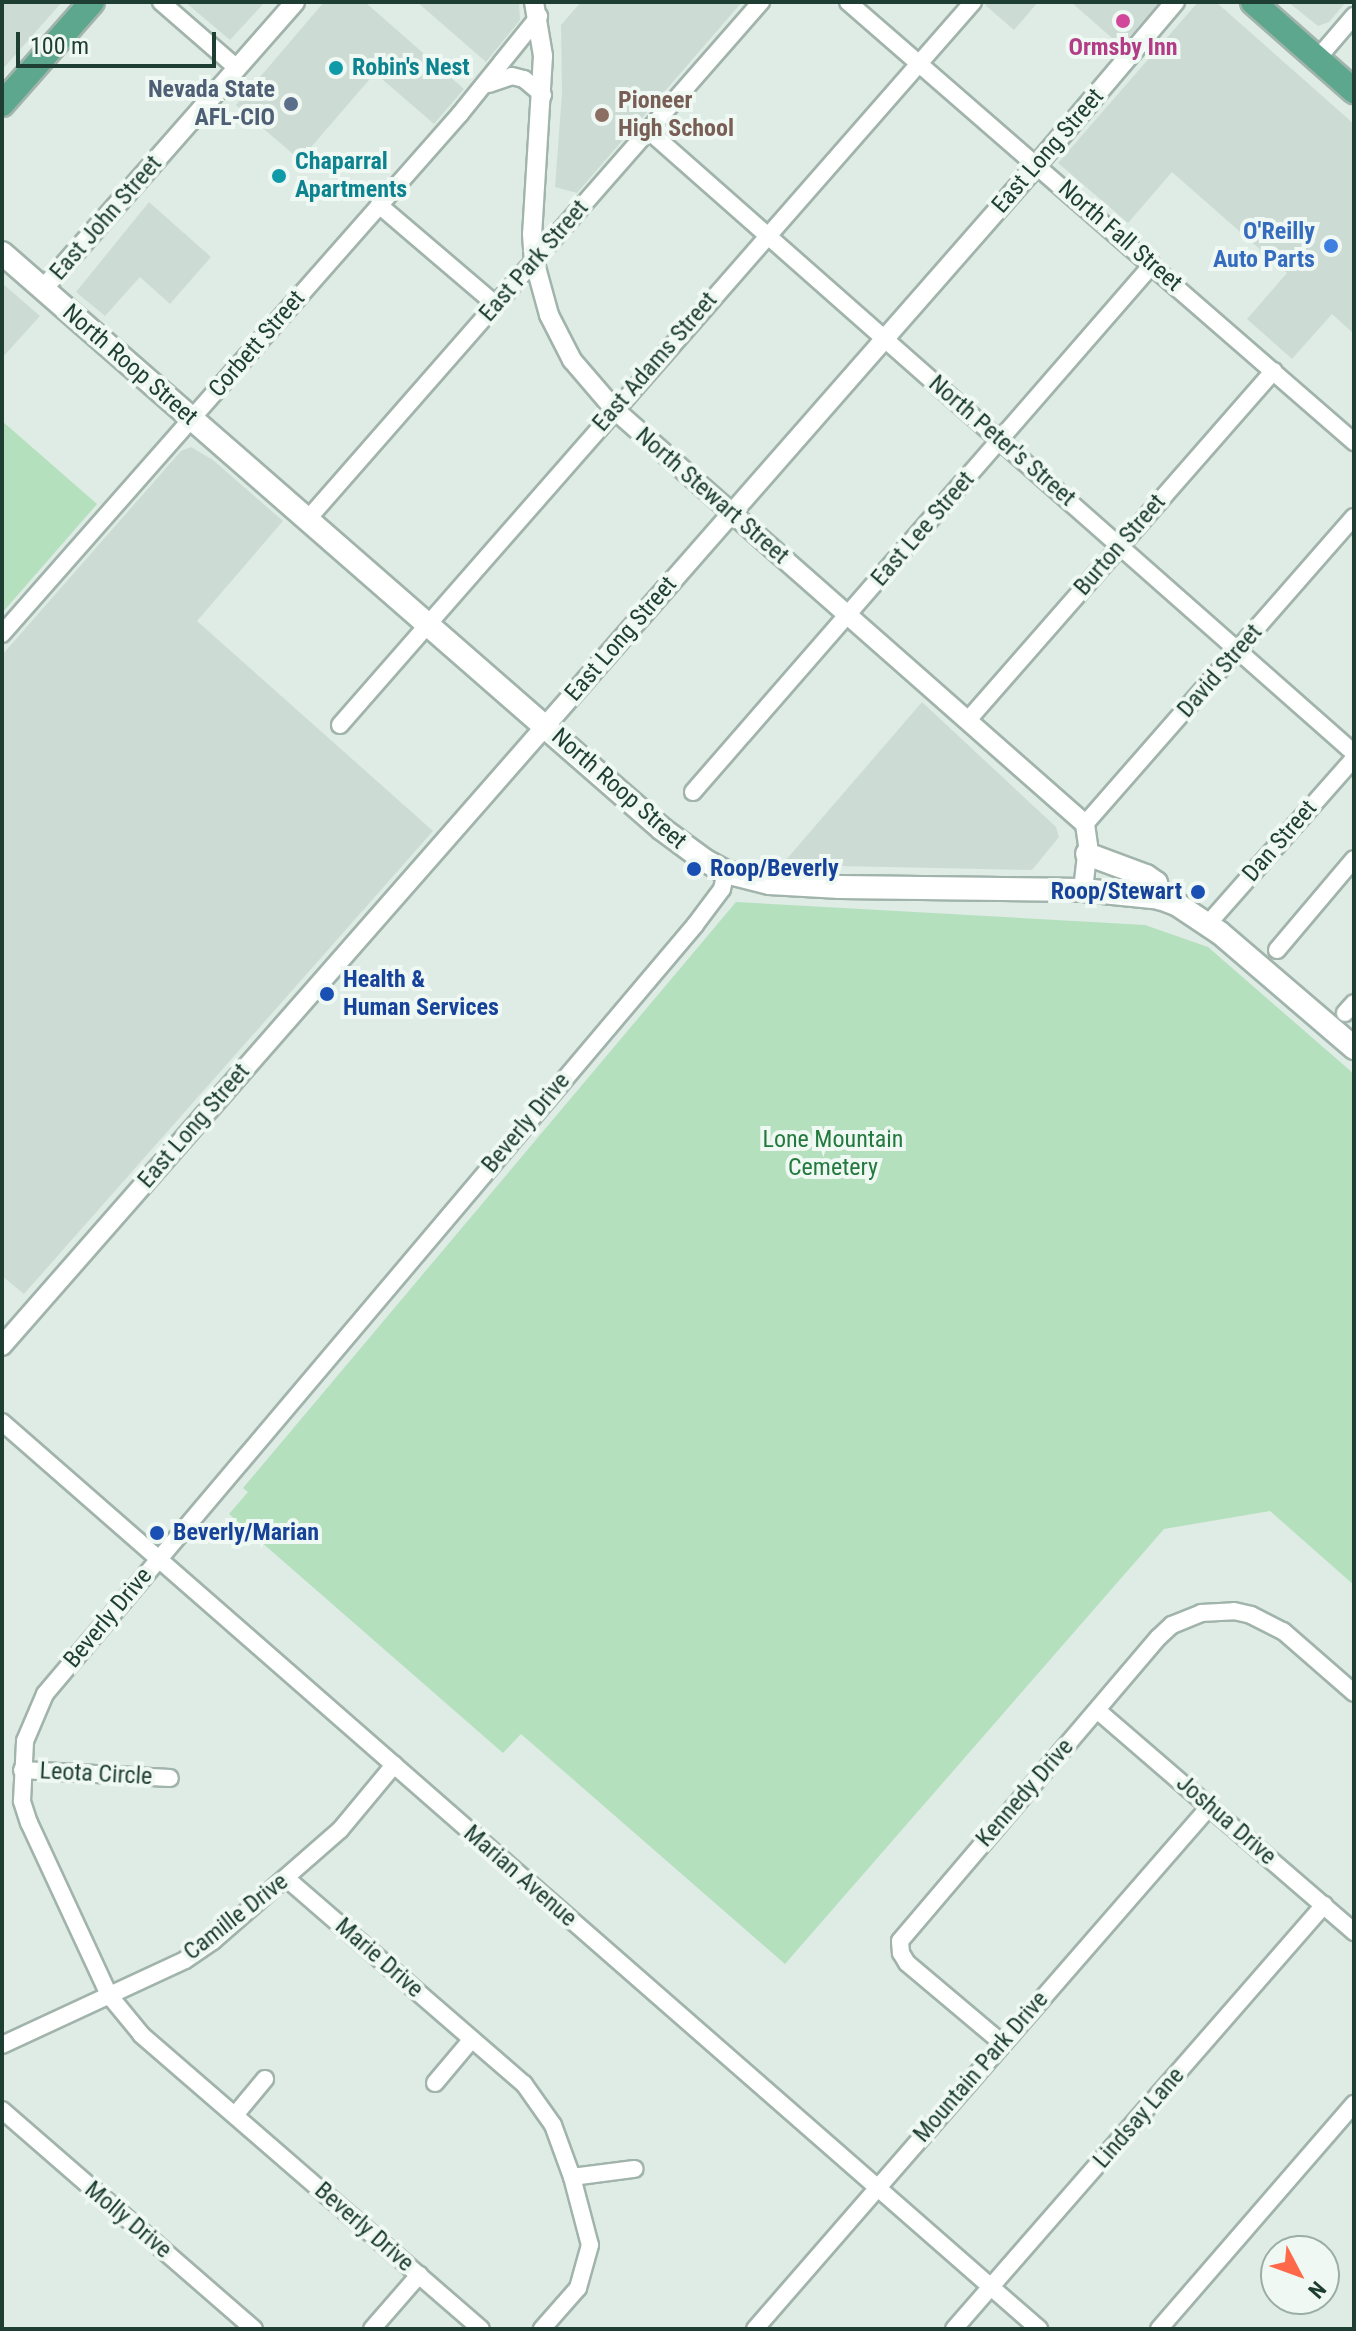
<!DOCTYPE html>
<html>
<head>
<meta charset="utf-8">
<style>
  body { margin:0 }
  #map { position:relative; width:1356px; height:2331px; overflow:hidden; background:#deece5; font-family:"Roboto Condensed",sans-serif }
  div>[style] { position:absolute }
  .built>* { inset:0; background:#ccdcd4 }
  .green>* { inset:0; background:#b4e0bd }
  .roads { filter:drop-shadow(2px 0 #a1b4ac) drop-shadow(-2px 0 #a1b4ac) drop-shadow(0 2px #a1b4ac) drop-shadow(0 -2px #a1b4ac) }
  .minor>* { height:16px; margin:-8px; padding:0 8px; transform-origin:8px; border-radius:8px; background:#fff }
  .tertiary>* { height:18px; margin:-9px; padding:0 9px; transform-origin:9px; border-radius:9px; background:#fff }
  .secondary>* { height:22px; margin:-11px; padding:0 11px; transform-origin:11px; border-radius:11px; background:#fff }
  .primary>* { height:24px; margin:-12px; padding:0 12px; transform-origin:12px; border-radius:12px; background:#5da78e }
  .dots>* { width:22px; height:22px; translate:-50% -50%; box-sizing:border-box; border:4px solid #eff8f3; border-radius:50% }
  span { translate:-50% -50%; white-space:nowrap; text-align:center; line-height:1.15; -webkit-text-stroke:8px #eff8f3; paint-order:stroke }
  .hotel-label { font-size:24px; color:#b23c85; font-weight:700 }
  .culture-label { font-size:24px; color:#0d838f; font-weight:700 }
  .left { translate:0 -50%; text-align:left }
  .service-label { font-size:24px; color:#4e5e75; font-weight:700 }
  .right { translate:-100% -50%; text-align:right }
  .education-label { font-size:24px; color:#785e54; font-weight:700 }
  .street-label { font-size:24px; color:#1e3e33 }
  .shop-label { font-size:24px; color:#366cbe; font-weight:700 }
  .transit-label { font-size:24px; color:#164399; font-weight:700 }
  .park-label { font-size:24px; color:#23793e }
  .frame { position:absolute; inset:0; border:4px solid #1e3e33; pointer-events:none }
  .north { position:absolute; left:1260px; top:2235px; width:80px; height:80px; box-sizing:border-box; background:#eff8f3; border:2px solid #9baea6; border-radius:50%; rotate:131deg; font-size:22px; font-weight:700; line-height:32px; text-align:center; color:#1e3e33 }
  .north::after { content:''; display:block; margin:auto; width:28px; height:36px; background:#ff6849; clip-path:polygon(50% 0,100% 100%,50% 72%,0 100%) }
  .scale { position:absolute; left:16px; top:32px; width:200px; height:36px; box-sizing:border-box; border:4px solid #1e3e33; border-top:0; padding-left:10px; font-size:24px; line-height:28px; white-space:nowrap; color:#1e3e33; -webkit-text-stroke:6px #eff8f3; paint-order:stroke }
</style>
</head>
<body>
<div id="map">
  <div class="built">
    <i style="clip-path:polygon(2px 2px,62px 2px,2px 70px)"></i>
    <i style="clip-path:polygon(185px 2px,265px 2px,230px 40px)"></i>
    <i style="clip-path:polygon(324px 2px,365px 2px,464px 89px,434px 124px,375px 73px,300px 160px,236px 105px)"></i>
    <i style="clip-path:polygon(417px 2px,519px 2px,520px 20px,486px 62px)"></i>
    <i style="clip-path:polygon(581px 2px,742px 2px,577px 193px,555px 187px,562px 93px,561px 25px)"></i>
    <i style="clip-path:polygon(988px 2px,1038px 2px,1014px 30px,985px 5px)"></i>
    <i style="clip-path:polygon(1071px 2px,1160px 2px,1121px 46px)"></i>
    <i style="clip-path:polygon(1198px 2px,1216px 2px,1354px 124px,1354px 334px,1332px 314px,1292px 359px,1247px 319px,1287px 273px,1172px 172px,1128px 223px,1058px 163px)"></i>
    <i style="clip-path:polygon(1288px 2px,1346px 2px,1329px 22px,1318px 26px)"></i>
    <i style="clip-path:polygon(149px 202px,211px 257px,170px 304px,140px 277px,105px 316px,76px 292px)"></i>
    <i style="clip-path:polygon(2px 283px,40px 316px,2px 358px)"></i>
    <i style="clip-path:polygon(191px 447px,213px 460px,283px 521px,197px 621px,433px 831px,24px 1294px,2px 1276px,2px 655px,181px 451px)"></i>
    <i style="clip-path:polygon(922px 702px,1056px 827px,1059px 837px,1032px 870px,792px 865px,785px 861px)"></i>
  </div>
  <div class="green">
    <i style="clip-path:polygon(2px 421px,97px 504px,2px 613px)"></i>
    <i style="clip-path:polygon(736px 902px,1145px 925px,1208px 947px,1354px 1074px,1354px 1585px,1270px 1511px,1164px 1529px,785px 1964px,521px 1734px,503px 1753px,229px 1514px,248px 1492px,243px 1488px)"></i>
  </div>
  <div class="roads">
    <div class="minor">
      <i style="left:161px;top:2px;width:101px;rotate:41deg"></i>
      <i style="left:848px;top:2px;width:671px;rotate:41.01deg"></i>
      <i style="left:1317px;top:59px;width:57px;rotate:-49.3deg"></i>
      <i style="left:489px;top:84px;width:24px;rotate:-19deg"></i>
      <i style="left:512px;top:76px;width:12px;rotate:14deg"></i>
      <i style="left:524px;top:79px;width:25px;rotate:40deg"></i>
      <i style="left:649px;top:131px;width:940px;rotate:41.42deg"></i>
      <i style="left:379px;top:205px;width:154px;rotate:40.5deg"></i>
      <i style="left:307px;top:520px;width:689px;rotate:-48.77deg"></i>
      <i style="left:2px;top:634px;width:693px;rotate:-48.63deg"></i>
      <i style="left:460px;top:114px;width:126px;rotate:-51.1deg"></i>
      <i style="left:968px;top:720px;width:464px;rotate:-48.8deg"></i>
      <i style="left:340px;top:725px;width:961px;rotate:-48.8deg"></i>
      <i style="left:693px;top:792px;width:699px;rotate:-48.95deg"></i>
      <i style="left:1085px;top:824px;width:408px;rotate:-48.8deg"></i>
      <i style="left:1207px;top:925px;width:222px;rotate:-48.6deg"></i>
      <i style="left:1277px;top:950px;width:119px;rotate:-49.8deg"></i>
      <i style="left:1345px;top:1013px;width:13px;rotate:-48deg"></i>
      <i style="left:2px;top:1422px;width:1378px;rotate:41.17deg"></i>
      <i style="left:1097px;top:1710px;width:340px;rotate:40.8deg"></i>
      <i style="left:22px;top:1770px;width:148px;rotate:3.1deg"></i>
      <i style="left:286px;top:1878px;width:315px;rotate:40.9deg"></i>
      <i style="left:524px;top:2084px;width:50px;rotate:54.7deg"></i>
      <i style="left:553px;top:2125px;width:55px;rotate:69.9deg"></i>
      <i style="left:572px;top:2177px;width:70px;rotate:75.2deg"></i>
      <i style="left:590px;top:2245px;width:45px;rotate:105.6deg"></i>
      <i style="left:578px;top:2288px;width:55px;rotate:131.3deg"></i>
      <i style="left:1002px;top:2043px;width:124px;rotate:-139.9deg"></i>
      <i style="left:907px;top:1963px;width:12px;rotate:-121deg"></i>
      <i style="left:901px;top:1953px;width:12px;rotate:-95deg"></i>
      <i style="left:900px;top:1941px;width:399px;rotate:-49.6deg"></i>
      <i style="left:1159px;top:1637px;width:18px;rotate:-43deg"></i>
      <i style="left:1172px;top:1625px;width:31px;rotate:-22deg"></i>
      <i style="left:1201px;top:1613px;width:33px;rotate:-3deg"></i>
      <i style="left:1234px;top:1611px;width:17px;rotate:13deg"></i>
      <i style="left:1251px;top:1615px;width:36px;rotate:27deg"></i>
      <i style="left:1283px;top:1631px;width:94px;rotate:41.1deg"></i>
      <i style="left:2px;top:2045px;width:202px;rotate:-24.9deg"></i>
      <i style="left:185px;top:1960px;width:34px;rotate:-34deg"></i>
      <i style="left:213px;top:1941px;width:169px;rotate:-41.2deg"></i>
      <i style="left:340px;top:1830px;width:85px;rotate:-50.3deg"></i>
      <i style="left:435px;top:2083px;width:57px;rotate:-49.9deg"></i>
      <i style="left:2px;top:2110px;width:334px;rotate:41deg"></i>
      <i style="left:235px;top:2115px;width:47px;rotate:-50.2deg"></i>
      <i style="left:572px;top:2177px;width:63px;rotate:-7.4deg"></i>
      <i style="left:372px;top:2329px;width:72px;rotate:-49deg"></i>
      <i style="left:481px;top:2329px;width:450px;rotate:-139.1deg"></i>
      <i style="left:141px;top:2034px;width:50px;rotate:-129.4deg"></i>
      <i style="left:109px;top:1995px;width:190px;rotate:-114.9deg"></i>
      <i style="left:29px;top:1823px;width:23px;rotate:-108deg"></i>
      <i style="left:22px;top:1801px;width:60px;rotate:-87.1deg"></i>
      <i style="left:25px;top:1741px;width:51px;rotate:-66.9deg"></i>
      <i style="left:45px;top:1694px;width:1007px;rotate:-49.79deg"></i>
      <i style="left:695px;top:925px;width:45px;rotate:-53.1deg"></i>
      <i style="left:722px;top:889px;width:17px;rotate:-77deg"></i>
      <i style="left:755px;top:2329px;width:693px;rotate:-48.98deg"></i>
      <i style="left:954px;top:2329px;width:563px;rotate:-48.89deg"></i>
      <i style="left:1159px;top:2329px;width:298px;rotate:-49.1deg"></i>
    </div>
    <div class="tertiary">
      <i style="left:534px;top:2px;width:55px;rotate:80.5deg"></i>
      <i style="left:543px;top:56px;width:178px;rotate:93.5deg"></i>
      <i style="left:532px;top:234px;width:26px;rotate:86deg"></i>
      <i style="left:534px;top:260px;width:57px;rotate:74.7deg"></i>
      <i style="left:549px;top:315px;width:51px;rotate:62.9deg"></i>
      <i style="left:572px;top:360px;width:66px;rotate:49.3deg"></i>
      <i style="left:615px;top:410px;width:626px;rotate:41.38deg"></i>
      <i style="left:1085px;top:824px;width:22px;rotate:82deg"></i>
      <i style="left:1088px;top:846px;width:44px;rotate:96.5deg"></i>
      <i style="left:43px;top:289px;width:382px;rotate:-48.7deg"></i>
      <i style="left:2px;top:1346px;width:1558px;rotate:-48.77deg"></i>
      <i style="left:1029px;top:174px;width:226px;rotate:-49.7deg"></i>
    </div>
    <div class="secondary">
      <i style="left:2px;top:253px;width:876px;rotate:41.11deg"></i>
      <i style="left:662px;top:829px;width:52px;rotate:36.4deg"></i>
      <i style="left:704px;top:860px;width:25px;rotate:29deg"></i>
      <i style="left:726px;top:872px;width:44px;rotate:14.3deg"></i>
      <i style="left:769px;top:883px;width:71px;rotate:3.2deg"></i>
      <i style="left:840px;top:887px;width:243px;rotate:0.7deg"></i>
      <i style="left:1083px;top:890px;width:77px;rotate:5.9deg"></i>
      <i style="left:1160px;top:898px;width:19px;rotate:21deg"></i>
      <i style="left:1178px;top:905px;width:50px;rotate:33.7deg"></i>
      <i style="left:1220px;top:933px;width:177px;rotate:40.6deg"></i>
      <i style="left:1087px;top:854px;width:63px;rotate:20.4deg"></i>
      <i style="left:1146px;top:876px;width:12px;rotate:35deg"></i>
      <i style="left:1156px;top:883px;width:16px;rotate:75deg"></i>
    </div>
    <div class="primary">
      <i style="left:1253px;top:2px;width:135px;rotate:41.4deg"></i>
      <i style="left:2px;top:104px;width:136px;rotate:-48.6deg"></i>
    </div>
  </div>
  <div class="dots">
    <i style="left:1123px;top:21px;background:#d1479c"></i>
    <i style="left:336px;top:68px;background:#0f9aa8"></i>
    <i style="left:291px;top:104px;background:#5c6f8a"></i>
    <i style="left:602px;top:115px;background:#8d6e63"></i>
    <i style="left:279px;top:176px;background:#0f9aa8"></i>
    <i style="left:1331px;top:246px;background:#3f7fe0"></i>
    <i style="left:694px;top:869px;background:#1a4fb4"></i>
    <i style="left:1198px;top:892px;background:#1a4fb4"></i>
    <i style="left:327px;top:994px;background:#1a4fb4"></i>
    <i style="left:157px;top:1533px;background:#1a4fb4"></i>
  </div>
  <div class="hotel-label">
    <span style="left:1123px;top:48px">Ormsby Inn</span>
  </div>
  <div class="culture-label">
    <span class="left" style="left:352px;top:68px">Robin's Nest</span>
    <span class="left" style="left:295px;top:176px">Chaparral<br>Apartments</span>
  </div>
  <div class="service-label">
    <span class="right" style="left:275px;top:104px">Nevada State<br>AFL-CIO</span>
  </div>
  <div class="education-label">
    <span class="left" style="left:618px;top:115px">Pioneer<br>High School</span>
  </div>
  <div class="street-label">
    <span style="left:1048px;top:151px;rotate:-49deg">East Long Street</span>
    <span style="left:106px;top:218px;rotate:-49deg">East John Street</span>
    <span style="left:1120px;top:236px;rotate:41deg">North Fall Street</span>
    <span style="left:534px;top:261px;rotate:-49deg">East Park Street</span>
    <span style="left:257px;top:344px;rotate:-49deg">Corbett Street</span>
    <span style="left:655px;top:362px;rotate:-49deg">East Adams Street</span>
    <span style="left:130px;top:365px;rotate:41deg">North Roop Street</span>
    <span style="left:1002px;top:441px;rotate:41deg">North Peter's Street</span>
    <span style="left:712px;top:496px;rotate:41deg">North Stewart Street</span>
    <span style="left:923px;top:529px;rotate:-49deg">East Lee Street</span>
    <span style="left:1120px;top:545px;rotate:-49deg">Burton Street</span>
    <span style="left:621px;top:639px;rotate:-49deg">East Long Street</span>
    <span style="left:1220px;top:671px;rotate:-49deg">David Street</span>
    <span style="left:619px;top:789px;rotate:41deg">North Roop Street</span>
    <span style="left:1280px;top:841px;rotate:-49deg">Dan Street</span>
    <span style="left:526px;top:1123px;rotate:-50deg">Beverly Drive</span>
    <span style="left:194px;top:1126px;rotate:-49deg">East Long Street</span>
    <span style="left:108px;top:1618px;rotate:-50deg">Beverly Drive</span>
    <span style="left:96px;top:1774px;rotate:3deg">Leota Circle</span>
    <span style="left:1025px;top:1793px;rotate:-49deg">Kennedy Drive</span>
    <span style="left:1226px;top:1820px;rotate:41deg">Joshua Drive</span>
    <span style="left:520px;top:1876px;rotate:41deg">Marian Avenue</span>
    <span style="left:236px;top:1917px;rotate:-38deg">Camille Drive</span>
    <span style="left:379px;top:1958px;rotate:41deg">Marie Drive</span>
    <span style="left:981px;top:2067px;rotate:-49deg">Mountain Park Drive</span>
    <span style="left:1139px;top:2118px;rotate:-49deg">Lindsay Lane</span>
    <span style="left:128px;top:2220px;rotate:40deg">Molly Drive</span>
    <span style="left:364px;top:2227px;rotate:41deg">Beverly Drive</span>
  </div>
  <div class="shop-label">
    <span class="right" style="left:1315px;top:246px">O'Reilly<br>Auto Parts</span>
  </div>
  <div class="transit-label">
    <span class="left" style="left:710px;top:869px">Roop/Beverly</span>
    <span class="right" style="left:1182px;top:892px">Roop/Stewart</span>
    <span class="left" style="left:343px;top:994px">Health &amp;<br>Human Services</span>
    <span class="left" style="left:173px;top:1533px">Beverly/Marian</span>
  </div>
  <div class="park-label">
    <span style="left:833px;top:1154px">Lone Mountain<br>Cemetery</span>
  </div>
  <div class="frame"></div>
  <div class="north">N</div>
  <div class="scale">100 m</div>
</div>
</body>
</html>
